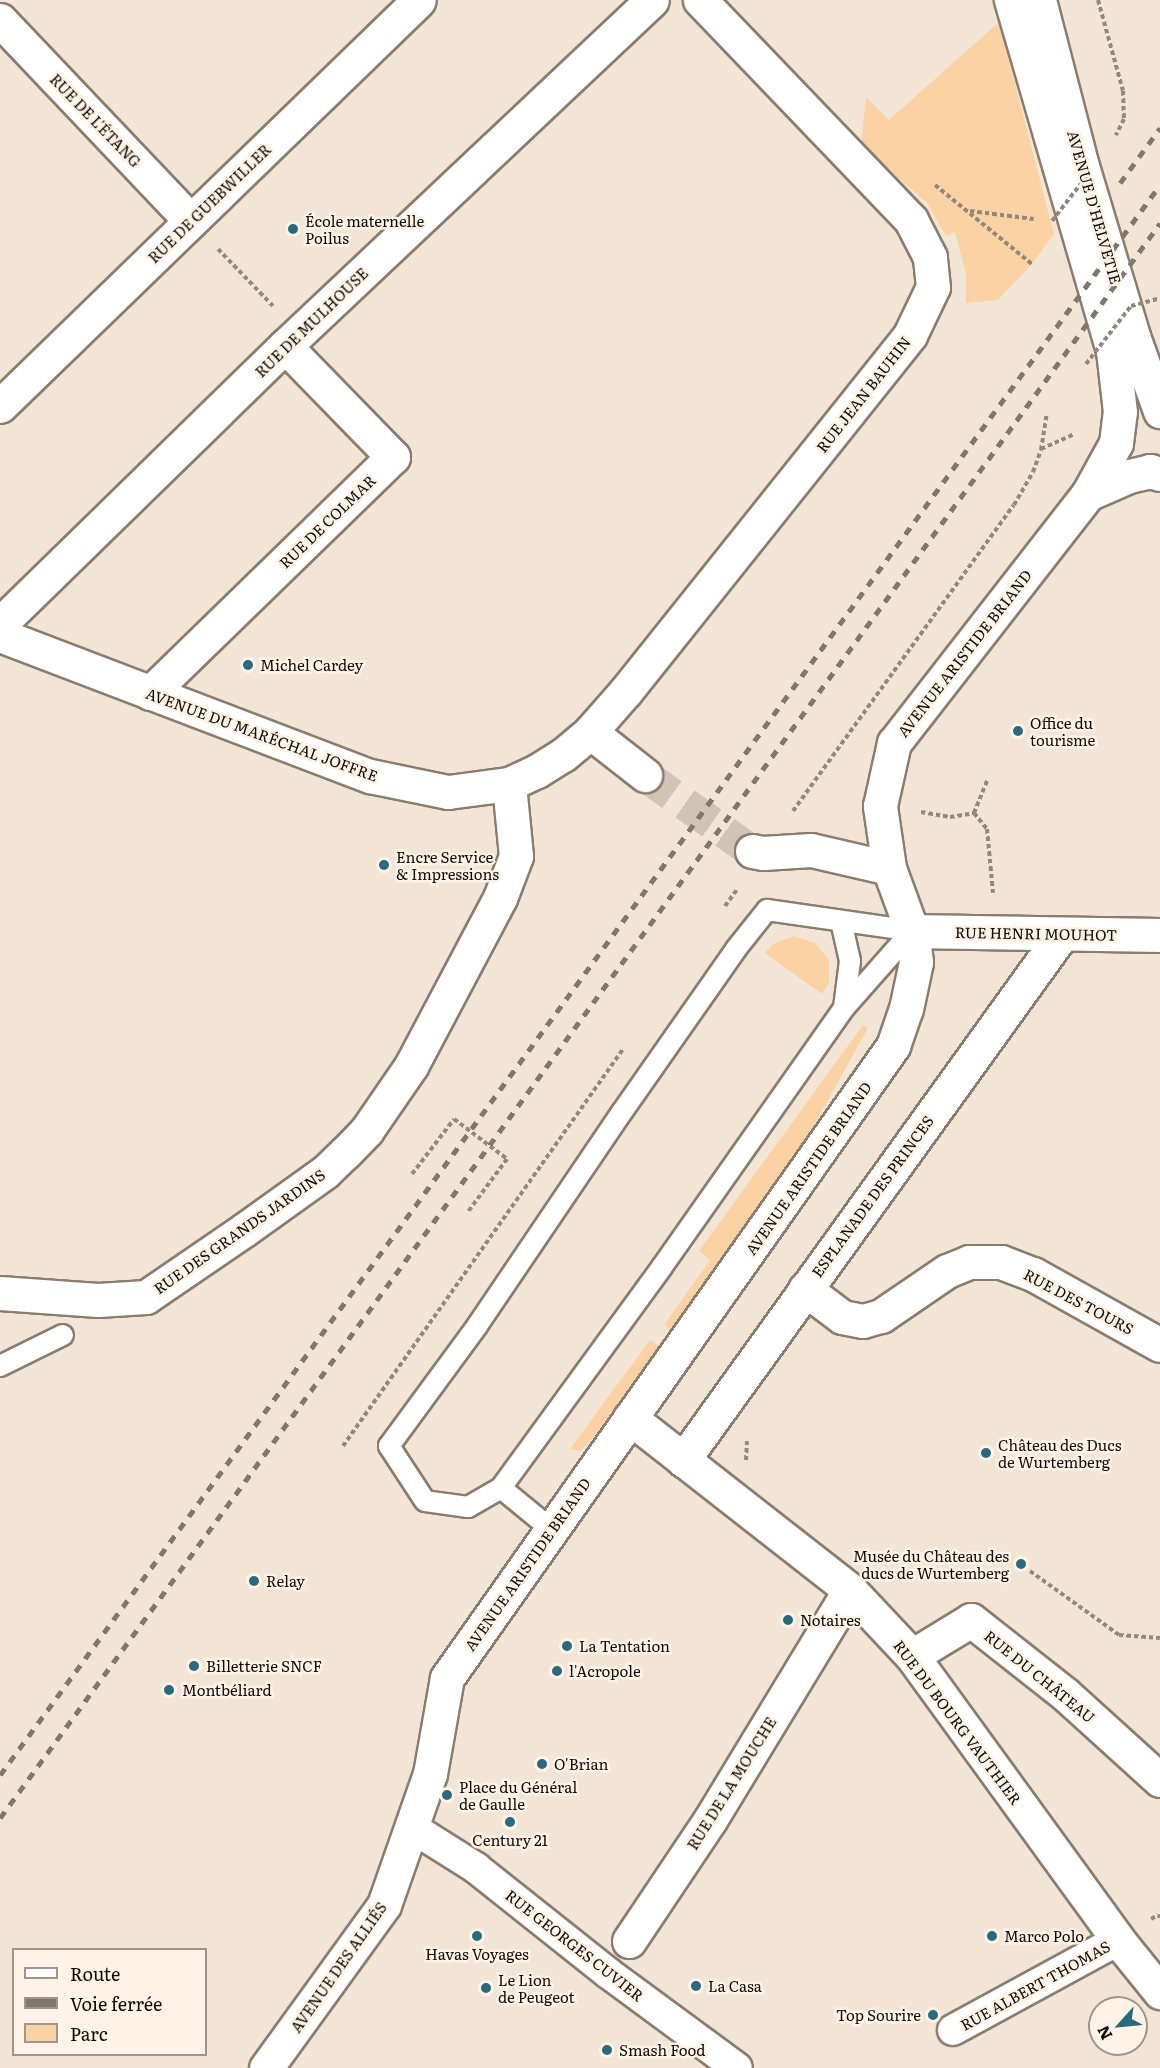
<!DOCTYPE html>
<html>
<head>
<meta charset="utf-8">
<style>
  body { margin:0 }
  #map { position:relative; width:1160px; height:2068px; overflow:hidden; background:#f2e5d5; font-family:Literata,serif }
  div>[style] { position:absolute }
  .green>* { inset:0; background:#fad2a3 }
  .minor-tunnel>* { height:33px; margin-top:-16.5px; transform-origin:0; background:repeating-linear-gradient(90deg,#d0c4b6 0 33px,transparent 0 49px) }
  .path>* { height:4px; margin-top:-2px; transform-origin:0; background:repeating-linear-gradient(90deg,#92897e 0 4.5px,transparent 0 7.5px) }
  .roads { filter:drop-shadow(2px 0 #897d6f) drop-shadow(-2px 0 #897d6f) drop-shadow(0 2px #897d6f) drop-shadow(0 -2px #897d6f) }
  .service>* { height:20px; margin:-10px; padding:0 10px; transform-origin:10px; border-radius:10px; background:#fff }
  .pedestrian>* { height:30px; margin:-15px; padding:0 15px; transform-origin:15px; border-radius:15px; background:#fff }
  .minor>* { height:33px; margin:-16.5px; padding:0 16.5px; transform-origin:16.5px; border-radius:16.5px; background:#fff }
  .secondary>* { height:33px; margin:-16.5px; padding:0 16.5px; transform-origin:16.5px; border-radius:16.5px; background:#fff }
  .rail>* { height:4.5px; margin-top:-2.25px; transform-origin:0; background:repeating-linear-gradient(90deg,#80776d 0 8px,transparent 0 16px) }
  .path-bridge>* { height:4px; margin-top:-2px; transform-origin:0; background:repeating-linear-gradient(90deg,#92897e 0 4.5px,transparent 0 7.5px) }
  .dots>* { width:16px; height:16px; translate:-50% -50%; box-sizing:border-box; border:3px solid #fef3e6; border-radius:50% }
  span { translate:-50% -50%; white-space:nowrap; text-align:center; line-height:1.15; -webkit-text-stroke:5px #fef3e6; paint-order:stroke }
  .street-label { font-size:15px; color:#0f0a06 }
  .poi-label { font-size:15px; color:#0f0a06 }
  .left { translate:0 -50%; text-align:left }
  .right { translate:-100% -50%; text-align:right }
  .legend { position:absolute; left:12px; top:1948px; width:195px; height:108px; box-sizing:border-box; background:#fef3e6; border:2px solid #9e968c; margin:0; padding:8px 10px; list-style:none; font-size:18px; color:#0f0a06 }
  .legend li { display:flex; align-items:center; gap:12px; height:30px }
  .legend b { width:30px; border:2px solid #9e968c }
  .north { position:absolute; left:1088px; top:1996px; width:60px; height:60px; box-sizing:border-box; background:#fef3e6; border:2px solid #9e968c; border-radius:50%; rotate:243deg; font-size:16px; font-weight:700; line-height:24px; text-align:center; color:#0f0a06 }
  .north::after { content:''; display:block; margin:auto; width:21px; height:27px; background:#296a7e; clip-path:polygon(50% 0,100% 100%,50% 72%,0 100%) }
</style>
</head>
<body>
<div id="map">
  <div class="green">
    <i style="clip-path:polygon(999px 22px,1054px 234px,1032px 264px,998px 300px,966px 303px,966px 274px,955px 232px,946px 236px,927px 203px,861px 145px,866px 97px,889px 120px)"></i>
    <i style="clip-path:polygon(794px 936px,815px 943px,829px 960px,829px 983px,822px 994px,765px 953px,773px 944px)"></i>
    <i style="clip-path:polygon(863px 1025px,868px 1028px,799px 1152px,671px 1330px,664px 1325px,710px 1260px,699px 1251px)"></i>
    <i style="clip-path:polygon(650px 1340px,659px 1346px,594px 1436px,580px 1451px,570px 1449px)"></i>
  </div>
  <div class="minor-tunnel">
    <i style="left:645px;top:775px;width:131px;rotate:35.4deg"></i>
  </div>
  <div class="path">
    <i style="left:1098px;top:0;width:94px;rotate:74.6deg"></i>
    <i style="left:1123px;top:91px;width:28px;rotate:88deg"></i>
    <i style="left:1124px;top:119px;width:18px;rotate:117deg"></i>
    <i style="left:935px;top:185px;width:125px;rotate:39.2deg"></i>
    <i style="left:970px;top:211px;width:64px;rotate:7.1deg"></i>
    <i style="left:218px;top:249px;width:79px;rotate:46deg"></i>
    <i style="left:1041px;top:449px;width:37px;rotate:-24deg"></i>
    <i style="left:793px;top:811px;width:377px;rotate:-54.2deg"></i>
    <i style="left:1014px;top:505px;width:38px;rotate:-60deg"></i>
    <i style="left:1033px;top:472px;width:23px;rotate:-70deg"></i>
    <i style="left:1041px;top:450px;width:37px;rotate:-81deg"></i>
    <i style="left:921px;top:812px;width:29px;rotate:10deg"></i>
    <i style="left:950px;top:817px;width:24px;rotate:-9deg"></i>
    <i style="left:974px;top:813px;width:21px;rotate:51deg"></i>
    <i style="left:987px;top:829px;width:64px;rotate:84.6deg"></i>
    <i style="left:974px;top:813px;width:37px;rotate:-68deg"></i>
    <i style="left:725px;top:906px;width:22px;rotate:-54deg"></i>
    <i style="left:412px;top:1174px;width:69px;rotate:-52.6deg"></i>
    <i style="left:454px;top:1119px;width:66px;rotate:37deg"></i>
    <i style="left:507px;top:1159px;width:67px;rotate:126.5deg"></i>
    <i style="left:343px;top:1446px;width:486px;rotate:-54.8deg"></i>
    <i style="left:746px;top:1460px;width:19px;rotate:-87deg"></i>
    <i style="left:1030px;top:1571px;width:110px;rotate:35.7deg"></i>
    <i style="left:1119px;top:1635px;width:41px;rotate:4.2deg"></i>
    <i style="left:1151px;top:1919px;width:8px;rotate:-30deg"></i>
    <i style="left:1158px;top:1915px;width:3px;rotate:45deg"></i>
  </div>
  <div class="roads">
    <div class="service">
      <i style="left:767px;top:910px;width:147px;rotate:8.2deg"></i>
      <i style="left:912px;top:931px;width:103px;rotate:131.4deg"></i>
      <i style="left:844px;top:1008px;width:317px;rotate:125.1deg"></i>
      <i style="left:662px;top:1267px;width:273px;rotate:126.1deg"></i>
      <i style="left:501px;top:1488px;width:38px;rotate:150deg"></i>
      <i style="left:468px;top:1507px;width:43px;rotate:-172.1deg"></i>
      <i style="left:425px;top:1501px;width:66px;rotate:-123.2deg"></i>
      <i style="left:389px;top:1446px;width:149px;rotate:-53.7deg"></i>
      <i style="left:477px;top:1326px;width:258px;rotate:-55.9deg"></i>
      <i style="left:622px;top:1112px;width:199px;rotate:-55deg"></i>
      <i style="left:736px;top:949px;width:50px;rotate:-51.5deg"></i>
      <i style="left:841px;top:921px;width:41px;rotate:77.3deg"></i>
      <i style="left:850px;top:961px;width:47px;rotate:97.3deg"></i>
      <i style="left:0;top:1366px;width:70px;rotate:-26.2deg"></i>
      <i style="left:501px;top:1488px;width:65px;rotate:39.4deg"></i>
    </div>
    <div class="pedestrian">
      <i style="left:411px;top:1827px;width:77px;rotate:32.2deg"></i>
      <i style="left:476px;top:1868px;width:169px;rotate:38.5deg"></i>
      <i style="left:608px;top:1973px;width:160px;rotate:36.4deg"></i>
      <i style="left:953px;top:2030px;width:188px;rotate:-28.6deg"></i>
    </div>
    <div class="minor">
      <i style="left:0;top:20px;width:277px;rotate:46.5deg"></i>
      <i style="left:0;top:406px;width:583px;rotate:-44.1deg"></i>
      <i style="left:0;top:624px;width:398px;rotate:-44.3deg"></i>
      <i style="left:285px;top:346px;width:504px;rotate:-43.31deg"></i>
      <i style="left:0;top:635px;width:396px;rotate:20.9deg"></i>
      <i style="left:370px;top:776px;width:80px;rotate:11.6deg"></i>
      <i style="left:448px;top:792px;width:62px;rotate:-7.5deg"></i>
      <i style="left:509px;top:784px;width:31px;rotate:-25deg"></i>
      <i style="left:537px;top:771px;width:31px;rotate:-32deg"></i>
      <i style="left:563px;top:755px;width:35px;rotate:-40deg"></i>
      <i style="left:590px;top:732px;width:55px;rotate:-48.7deg"></i>
      <i style="left:626px;top:691px;width:455px;rotate:-51.4deg"></i>
      <i style="left:910px;top:335px;width:53px;rotate:-64.4deg"></i>
      <i style="left:933px;top:287px;width:30px;rotate:-96deg"></i>
      <i style="left:930px;top:257px;width:42px;rotate:-117.2deg"></i>
      <i style="left:911px;top:220px;width:305px;rotate:-133.8deg"></i>
      <i style="left:150px;top:693px;width:339px;rotate:-44.2deg"></i>
      <i style="left:393px;top:457px;width:155px;rotate:-134.2deg"></i>
      <i style="left:590px;top:732px;width:70px;rotate:38deg"></i>
      <i style="left:752px;top:851px;width:11px;rotate:10deg"></i>
      <i style="left:763px;top:853px;width:48px;rotate:-3.6deg"></i>
      <i style="left:811px;top:850px;width:80px;rotate:13deg"></i>
      <i style="left:912px;top:931px;width:248px;rotate:0.9deg"></i>
      <i style="left:805px;top:1289px;width:46px;rotate:37.1deg"></i>
      <i style="left:842px;top:1317px;width:21px;rotate:11deg"></i>
      <i style="left:863px;top:1321px;width:19px;rotate:-16deg"></i>
      <i style="left:881px;top:1316px;width:80px;rotate:-34.3deg"></i>
      <i style="left:947px;top:1271px;width:24px;rotate:-22deg"></i>
      <i style="left:969px;top:1262px;width:32px"></i>
      <i style="left:1001px;top:1262px;width:34px;rotate:21deg"></i>
      <i style="left:1033px;top:1274px;width:145px;rotate:29.2deg"></i>
      <i style="left:0;top:1293px;width:98px;rotate:4.1deg"></i>
      <i style="left:98px;top:1300px;width:48px;rotate:-3.6deg"></i>
      <i style="left:146px;top:1297px;width:119px;rotate:-34.4deg"></i>
      <i style="left:244px;top:1230px;width:100px;rotate:-35.6deg"></i>
      <i style="left:325px;top:1172px;width:29px;rotate:-44deg"></i>
      <i style="left:346px;top:1152px;width:30px;rotate:-46deg"></i>
      <i style="left:367px;top:1130px;width:78px;rotate:-55.5deg"></i>
      <i style="left:411px;top:1066px;width:190px;rotate:-62.1deg"></i>
      <i style="left:500px;top:898px;width:45px;rotate:-69.1deg"></i>
      <i style="left:516px;top:856px;width:72px;rotate:-95.6deg"></i>
      <i style="left:630px;top:1418px;width:279px;rotate:38deg"></i>
      <i style="left:850px;top:1590px;width:91px;rotate:46.8deg"></i>
      <i style="left:912px;top:1656px;width:351px;rotate:54deg"></i>
      <i style="left:1118px;top:1940px;width:67px;rotate:51.1deg"></i>
      <i style="left:683px;top:1460px;width:648px;rotate:-54.23deg"></i>
      <i style="left:912px;top:1656px;width:69px;rotate:-31.4deg"></i>
      <i style="left:971px;top:1620px;width:120px;rotate:38.2deg"></i>
      <i style="left:1065px;top:1694px;width:128px;rotate:42.2deg"></i>
      <i style="left:629px;top:1941px;width:146px;rotate:-56.2deg"></i>
      <i style="left:710px;top:1820px;width:269px;rotate:-58.7deg"></i>
    </div>
    <div class="secondary">
      <i style="left:1039px;top:0;width:171px;rotate:75.5deg"></i>
      <i style="left:1082px;top:166px;width:177px;rotate:73.3deg"></i>
      <i style="left:1133px;top:336px;width:80px;rotate:70.2deg"></i>
      <i style="left:1088px;top:494px;width:45px;rotate:-23.7deg"></i>
      <i style="left:1129px;top:476px;width:22px;rotate:-13deg"></i>
      <i style="left:1150px;top:471px;width:10px;rotate:17deg"></i>
      <i style="left:266px;top:2068px;width:201px;rotate:-54.1deg"></i>
      <i style="left:384px;top:1905px;width:139px;rotate:-70.7deg"></i>
      <i style="left:430px;top:1774px;width:97px;rotate:-80deg"></i>
      <i style="left:447px;top:1678px;width:774px;rotate:-54.79deg"></i>
      <i style="left:893px;top:1046px;width:39px;rotate:-71deg"></i>
      <i style="left:906px;top:1009px;width:48px;rotate:-78deg"></i>
      <i style="left:916px;top:962px;width:31px;rotate:-97deg"></i>
      <i style="left:912px;top:931px;width:67px;rotate:-110.1deg"></i>
      <i style="left:889px;top:868px;width:63px;rotate:-98.3deg"></i>
      <i style="left:880px;top:806px;width:65px;rotate:-77.5deg"></i>
      <i style="left:894px;top:743px;width:316px;rotate:-52.1deg"></i>
      <i style="left:1088px;top:494px;width:58px;rotate:-61.2deg"></i>
      <i style="left:1116px;top:443px;width:31px;rotate:-83deg"></i>
      <i style="left:1120px;top:412px;width:61px;rotate:-96.5deg"></i>
      <i style="left:1113px;top:351px;width:366px;rotate:-106.2deg"></i>
    </div>
  </div>
  <div class="rail">
    <i style="left:1120px;top:183px;width:68px;rotate:-54deg"></i>
    <i style="left:0;top:1775px;width:1968px;rotate:-53.89deg"></i>
    <i style="left:0;top:1818px;width:1972px;rotate:-53.97deg"></i>
  </div>
  <div class="path-bridge">
    <i style="left:1052px;top:221px;width:61px;rotate:-52.4deg"></i>
    <i style="left:1086px;top:364px;width:73px;rotate:-52.2deg"></i>
    <i style="left:1131px;top:306px;width:30px;rotate:-15deg"></i>
  </div>
  <div class="dots">
    <i style="left:293px;top:229px;background:#296a7e"></i>
    <i style="left:248px;top:665px;background:#296a7e"></i>
    <i style="left:1018px;top:731px;background:#296a7e"></i>
    <i style="left:384px;top:865px;background:#296a7e"></i>
    <i style="left:986px;top:1453px;background:#296a7e"></i>
    <i style="left:1021px;top:1564px;background:#296a7e"></i>
    <i style="left:254px;top:1581px;background:#296a7e"></i>
    <i style="left:788px;top:1620px;background:#296a7e"></i>
    <i style="left:567px;top:1646px;background:#296a7e"></i>
    <i style="left:194px;top:1666px;background:#296a7e"></i>
    <i style="left:557px;top:1671px;background:#296a7e"></i>
    <i style="left:169px;top:1690px;background:#296a7e"></i>
    <i style="left:542px;top:1764px;background:#296a7e"></i>
    <i style="left:447px;top:1795px;background:#296a7e"></i>
    <i style="left:510px;top:1822px;background:#296a7e"></i>
    <i style="left:477px;top:1936px;background:#296a7e"></i>
    <i style="left:992px;top:1936px;background:#296a7e"></i>
    <i style="left:696px;top:1986px;background:#296a7e"></i>
    <i style="left:486px;top:1988px;background:#296a7e"></i>
    <i style="left:933px;top:2015px;background:#296a7e"></i>
    <i style="left:607px;top:2050px;background:#296a7e"></i>
  </div>
  <div class="street-label">
    <span style="left:96px;top:120px;rotate:46deg">RUE DE L'ÉTANG</span>
    <span style="left:209px;top:203px;rotate:-44deg">RUE DE GUEBWILLER</span>
    <span style="left:1095px;top:207px;rotate:74deg">AVENUE D'HELVETIE</span>
    <span style="left:311px;top:322px;rotate:-44deg">RUE DE MULHOUSE</span>
    <span style="left:863px;top:394px;rotate:-52deg">RUE JEAN BAUHIN</span>
    <span style="left:327px;top:521px;rotate:-44deg">RUE DE COLMAR</span>
    <span style="left:964px;top:653px;rotate:-52deg">AVENUE ARISTIDE BRIAND</span>
    <span style="left:262px;top:734px;rotate:20deg">AVENUE DU MARÉCHAL JOFFRE</span>
    <span style="left:1036px;top:933px;rotate:1deg">RUE HENRI MOUHOT</span>
    <span style="left:808px;top:1168px;rotate:-55deg">AVENUE ARISTIDE BRIAND</span>
    <span style="left:872px;top:1196px;rotate:-54deg">ESPLANADE DES PRINCES</span>
    <span style="left:239px;top:1231px;rotate:-35deg">RUE DES GRANDS JARDINS</span>
    <span style="left:1079px;top:1301px;rotate:28deg">RUE DES TOURS</span>
    <span style="left:527px;top:1564px;rotate:-55deg">AVENUE ARISTIDE BRIAND</span>
    <span style="left:1040px;top:1676px;rotate:39deg">RUE DU CHÂTEAU</span>
    <span style="left:958px;top:1722px;rotate:53deg">RUE DU BOURG VAUTHIER</span>
    <span style="left:731px;top:1783px;rotate:-58deg">RUE DE LA MOUCHE</span>
    <span style="left:575px;top:1945px;rotate:38deg">RUE GEORGES CUVIER</span>
    <span style="left:338px;top:1967px;rotate:-55deg">AVENUE DES ALLIÉS</span>
    <span style="left:1035px;top:1985px;rotate:-29deg">RUE ALBERT THOMAS</span>
  </div>
  <div class="poi-label">
    <span class="left" style="left:305px;top:229px">École maternelle<br>Poilus</span>
    <span class="left" style="left:260px;top:665px">Michel Cardey</span>
    <span class="left" style="left:1030px;top:731px">Office du<br>tourisme</span>
    <span class="left" style="left:396px;top:865px">Encre Service<br>&amp; Impressions</span>
    <span class="left" style="left:998px;top:1453px">Château des Ducs<br>de Wurtemberg</span>
    <span class="right" style="left:1009px;top:1564px">Musée du Château des<br>ducs de Wurtemberg</span>
    <span class="left" style="left:266px;top:1581px">Relay</span>
    <span class="left" style="left:800px;top:1620px">Notaires</span>
    <span class="left" style="left:579px;top:1646px">La Tentation</span>
    <span class="left" style="left:206px;top:1666px">Billetterie SNCF</span>
    <span class="left" style="left:569px;top:1671px">l'Acropole</span>
    <span class="left" style="left:182px;top:1690px">Montbéliard</span>
    <span class="left" style="left:554px;top:1764px">O'Brian</span>
    <span class="left" style="left:459px;top:1795px">Place du Général<br>de Gaulle</span>
    <span style="left:510px;top:1840px">Century 21</span>
    <span class="left" style="left:1004px;top:1936px">Marco Polo</span>
    <span style="left:477px;top:1954px">Havas Voyages</span>
    <span class="left" style="left:498px;top:1988px">Le Lion<br>de Peugeot</span>
    <span class="left" style="left:708px;top:1986px">La Casa</span>
    <span class="right" style="left:921px;top:2015px">Top Sourire</span>
    <span class="left" style="left:619px;top:2050px">Smash Food</span>
  </div>
  <ul class="legend">
  <li><b style="height:8px;background:#fff"></b>Route</li>
  <li><b style="height:8px;background:#80776d"></b>Voie ferrée</li>
  <li><b style="height:16px;background:#fad2a3"></b>Parc</li>
  </ul>
  <div class="north">N</div>
</div>
</body>
</html>
